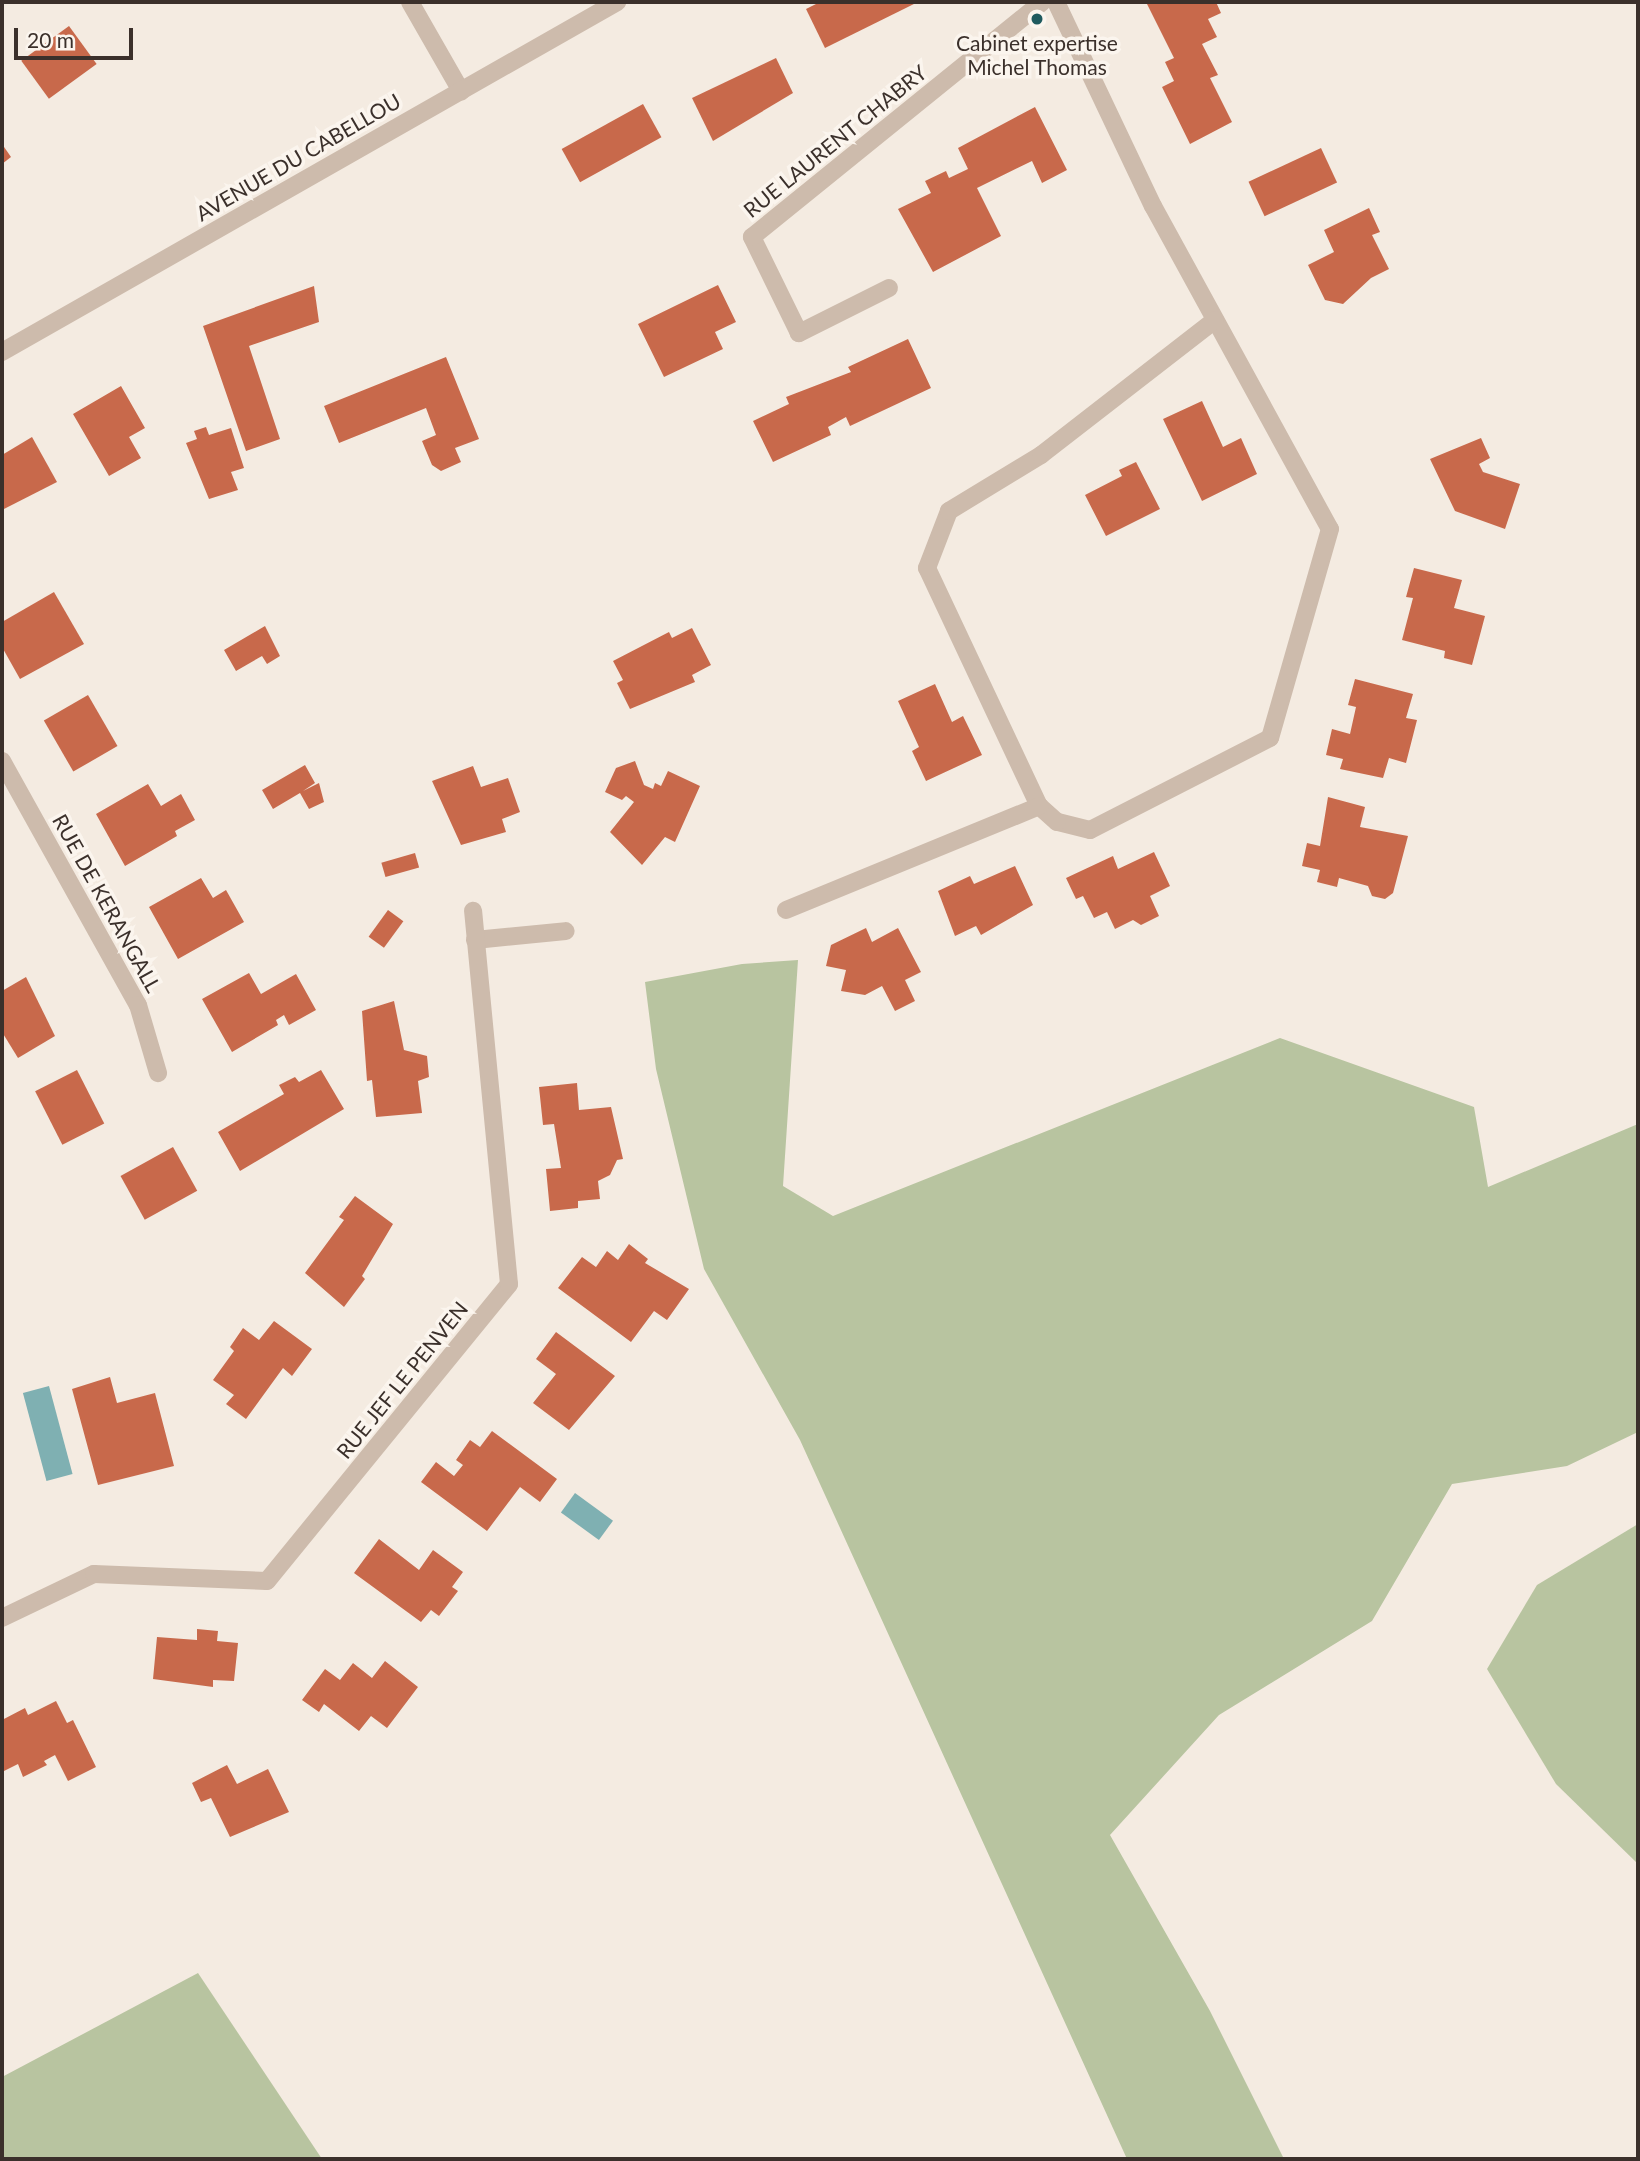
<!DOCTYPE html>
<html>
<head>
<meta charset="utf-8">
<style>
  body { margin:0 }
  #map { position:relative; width:1640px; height:2161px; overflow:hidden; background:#f4ebe1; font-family:Lato,sans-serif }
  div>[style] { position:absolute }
  .green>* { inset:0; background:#b8c4a0 }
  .water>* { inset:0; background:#7fb0b2; transform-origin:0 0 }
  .building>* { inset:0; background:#c8694b; transform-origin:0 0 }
  .street>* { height:18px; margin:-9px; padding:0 9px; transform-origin:9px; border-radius:9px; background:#cdbbac }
  .dots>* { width:19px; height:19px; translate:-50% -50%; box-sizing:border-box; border:4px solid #fbf5ee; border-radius:50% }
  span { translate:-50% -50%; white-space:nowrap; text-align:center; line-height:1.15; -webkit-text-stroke:7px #fbf5ee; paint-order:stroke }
  .poi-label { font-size:21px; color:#3b302b }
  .street-label { font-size:21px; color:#3b302b }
  .frame { position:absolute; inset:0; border:4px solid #3b302b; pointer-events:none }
  .scale { position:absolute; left:14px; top:28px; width:119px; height:32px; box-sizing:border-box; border:4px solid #3b302b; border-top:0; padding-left:9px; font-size:21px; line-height:24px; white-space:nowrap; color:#3b302b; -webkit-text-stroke:5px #fbf5ee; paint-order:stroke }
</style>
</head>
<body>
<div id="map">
  <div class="green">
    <i style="clip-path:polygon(798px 960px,783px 1186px,833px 1216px,1280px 1038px,1474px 1107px,1488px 1187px,1638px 1124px,1638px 1432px,1567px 1466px,1452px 1484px,1372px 1621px,1219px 1715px,1110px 1835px,1210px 2011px,1284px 2159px,1127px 2159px,800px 1440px,704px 1269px,656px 1069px,645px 982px,742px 964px)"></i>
    <i style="clip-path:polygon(1638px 1524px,1638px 1864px,1556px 1784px,1487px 1669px,1537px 1585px)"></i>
    <i style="clip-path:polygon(198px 1973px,322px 2159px,2px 2159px,2px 2077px)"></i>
  </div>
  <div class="water">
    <i style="left:49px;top:1386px;width:91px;height:27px;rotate:75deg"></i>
    <i style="left:575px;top:1493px;width:47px;height:24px;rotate:36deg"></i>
  </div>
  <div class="building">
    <i style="clip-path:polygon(820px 2px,918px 2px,825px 48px,806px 9px)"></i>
    <i style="clip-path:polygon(1146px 2px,1216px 2px,1221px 13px,1208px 19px,1217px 37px,1202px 44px,1218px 75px,1210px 78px,1232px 122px,1190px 144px,1162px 87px,1174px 81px,1165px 62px,1174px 58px)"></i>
    <i style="left:69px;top:26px;width:47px;height:59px;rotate:54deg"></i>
    <i style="clip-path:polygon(776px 58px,793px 93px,713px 141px,692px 98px)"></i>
    <i style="left:643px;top:104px;width:38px;height:93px;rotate:61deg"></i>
    <i style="clip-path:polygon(1035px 107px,1067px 170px,1042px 183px,1032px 161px,977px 188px,1001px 236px,933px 272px,898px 209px,931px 193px,925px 181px,946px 171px,949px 178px,968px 169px,958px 148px)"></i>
    <i style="clip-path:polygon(2px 144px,11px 157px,2px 164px)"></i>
    <i style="left:1321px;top:148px;width:38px;height:80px;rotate:65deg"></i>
    <i style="clip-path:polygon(1369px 208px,1380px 232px,1372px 235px,1389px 269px,1371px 278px,1343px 304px,1325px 300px,1308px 265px,1334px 252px,1324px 230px)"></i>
    <i style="clip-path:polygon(718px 285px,736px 322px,715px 332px,723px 349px,664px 377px,638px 324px)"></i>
    <i style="clip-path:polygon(314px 286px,319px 322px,249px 346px,280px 439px,246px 451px,203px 326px)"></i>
    <i style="clip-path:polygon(908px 339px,931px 388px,850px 426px,846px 417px,828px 427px,831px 435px,773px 462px,753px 421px,789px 404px,786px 397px,851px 372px,848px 367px)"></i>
    <i style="clip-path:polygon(446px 357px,479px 439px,455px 448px,461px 462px,441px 471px,432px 465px,422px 441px,436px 435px,426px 408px,339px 443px,324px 406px)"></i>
    <i style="clip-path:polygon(121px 386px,145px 428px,129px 437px,141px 458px,109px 476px,73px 414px)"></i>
    <i style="clip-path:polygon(1202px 401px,1223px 447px,1241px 438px,1257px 474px,1202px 501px,1163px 419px)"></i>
    <i style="clip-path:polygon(206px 427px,209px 435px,231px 428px,244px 468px,231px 472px,238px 490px,209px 499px,186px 443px,197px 439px,194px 431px)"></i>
    <i style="clip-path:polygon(32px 437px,57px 482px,2px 510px,2px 455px)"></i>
    <i style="clip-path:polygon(1481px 438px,1490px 458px,1479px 464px,1483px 472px,1520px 484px,1505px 529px,1455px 511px,1430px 459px)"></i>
    <i style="clip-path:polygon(1136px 462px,1160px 509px,1106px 536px,1085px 495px,1122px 476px,1119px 470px)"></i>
    <i style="clip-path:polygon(1414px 568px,1462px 580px,1454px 608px,1485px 616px,1472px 665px,1444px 658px,1445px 651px,1402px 640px,1413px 598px,1406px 597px)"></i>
    <i style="clip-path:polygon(54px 592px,84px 644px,20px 679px,2px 647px,2px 622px)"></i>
    <i style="clip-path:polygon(265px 626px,280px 656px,267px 664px,262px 656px,236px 671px,224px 650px)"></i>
    <i style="clip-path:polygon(692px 628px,711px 665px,692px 675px,695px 682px,630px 709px,617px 683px,623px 680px,613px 661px,669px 632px,672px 638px)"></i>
    <i style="clip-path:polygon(1355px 679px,1413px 694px,1406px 718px,1417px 720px,1406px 763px,1389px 758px,1383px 778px,1340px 769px,1343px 759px,1326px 755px,1332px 729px,1350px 734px,1356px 707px,1348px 705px)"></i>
    <i style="clip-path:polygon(935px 684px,952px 722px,963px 716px,982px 755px,926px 781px,912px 751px,919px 747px,898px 701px)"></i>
    <i style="left:88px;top:695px;width:59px;height:51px;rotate:60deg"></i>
    <i style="clip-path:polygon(635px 761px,644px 785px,653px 789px,655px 783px,661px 786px,668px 771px,700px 786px,675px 842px,665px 837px,642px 865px,610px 832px,634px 802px,626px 796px,622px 800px,605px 792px,616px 768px)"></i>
    <i style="clip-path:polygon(305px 765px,315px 783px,303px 791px,319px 783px,324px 802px,309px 809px,300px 793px,273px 809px,262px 790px)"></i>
    <i style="clip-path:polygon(473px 766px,481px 787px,508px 778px,520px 812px,502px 819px,506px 832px,461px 845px,432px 781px)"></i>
    <i style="clip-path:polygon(148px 784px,161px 806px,181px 794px,195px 820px,175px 831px,177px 836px,125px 866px,96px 814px)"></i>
    <i style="clip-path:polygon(1328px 797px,1365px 807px,1360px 827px,1408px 836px,1393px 893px,1385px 899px,1372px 896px,1368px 886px,1339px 878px,1337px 887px,1317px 882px,1320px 870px,1302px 866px,1307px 843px,1320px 846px)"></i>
    <i style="clip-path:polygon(1154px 852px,1170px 886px,1150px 896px,1159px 916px,1141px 925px,1133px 920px,1115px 929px,1107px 912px,1094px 918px,1083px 896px,1076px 899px,1066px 878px,1113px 856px,1118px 869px)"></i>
    <i style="left:415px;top:853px;width:15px;height:35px;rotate:74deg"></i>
    <i style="clip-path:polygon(1015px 866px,1033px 905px,981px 935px,976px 926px,955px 936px,938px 891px,970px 876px,974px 884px)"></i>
    <i style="clip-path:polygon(201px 878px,213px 898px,226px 890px,244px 922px,178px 959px,149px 907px)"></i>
    <i style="left:388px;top:910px;width:19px;height:33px;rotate:36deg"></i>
    <i style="clip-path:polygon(866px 928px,872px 942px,898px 928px,921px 972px,905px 980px,915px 1001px,895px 1011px,882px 986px,865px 995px,841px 991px,846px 970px,826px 966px,831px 945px)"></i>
    <i style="clip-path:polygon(249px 973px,261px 994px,296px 974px,316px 1010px,289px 1025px,284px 1015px,276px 1020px,278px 1025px,232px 1052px,202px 999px)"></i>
    <i style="clip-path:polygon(26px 977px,55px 1036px,18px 1058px,2px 1032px,2px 991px)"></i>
    <i style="clip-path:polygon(394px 1001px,404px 1050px,427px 1056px,429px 1077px,418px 1081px,422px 1113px,376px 1117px,372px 1080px,367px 1081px,362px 1011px)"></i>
    <i style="left:77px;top:1070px;width:60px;height:47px;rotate:63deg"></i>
    <i style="clip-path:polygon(321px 1070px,344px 1109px,240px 1171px,218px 1132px,284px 1094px,279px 1085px,295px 1077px,299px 1082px)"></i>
    <i style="clip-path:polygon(577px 1083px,579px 1110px,611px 1107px,623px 1159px,617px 1160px,610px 1175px,598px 1181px,600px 1199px,578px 1201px,578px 1208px,550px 1211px,546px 1169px,561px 1168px,554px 1124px,543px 1125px,539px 1087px)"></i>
    <i style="left:173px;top:1147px;width:50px;height:60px;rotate:61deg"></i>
    <i style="clip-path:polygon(355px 1196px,393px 1224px,362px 1276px,365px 1279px,344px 1307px,305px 1273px,344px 1220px,339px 1217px)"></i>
    <i style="clip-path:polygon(629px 1244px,648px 1259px,645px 1263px,689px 1289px,667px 1320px,654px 1311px,631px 1342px,558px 1288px,582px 1257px,596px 1267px,607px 1251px,618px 1260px)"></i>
    <i style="clip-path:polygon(274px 1321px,312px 1349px,292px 1376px,283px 1368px,246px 1419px,226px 1404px,234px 1395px,213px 1380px,234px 1351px,230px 1347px,243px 1328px,259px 1340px)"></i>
    <i style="clip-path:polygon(556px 1332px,615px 1376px,569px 1430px,533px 1403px,556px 1374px,536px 1359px)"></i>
    <i style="clip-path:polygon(110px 1377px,117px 1403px,155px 1393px,174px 1466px,98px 1485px,72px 1389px)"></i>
    <i style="clip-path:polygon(492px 1431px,557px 1479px,540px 1502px,520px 1487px,487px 1531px,421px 1482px,436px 1462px,454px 1476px,463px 1465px,456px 1460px,470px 1440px,480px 1447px)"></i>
    <i style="clip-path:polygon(379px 1539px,419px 1570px,433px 1550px,463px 1572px,452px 1587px,458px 1591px,439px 1616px,431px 1610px,421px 1622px,354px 1573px)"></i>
    <i style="clip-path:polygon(197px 1629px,218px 1631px,217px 1641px,238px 1643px,234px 1681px,213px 1680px,213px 1687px,153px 1679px,157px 1637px,197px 1640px)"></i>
    <i style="clip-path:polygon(385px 1661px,418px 1687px,387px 1728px,371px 1716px,359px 1731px,324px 1704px,319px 1712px,302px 1700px,325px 1669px,340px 1680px,353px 1663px,372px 1678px)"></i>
    <i style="clip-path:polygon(56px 1701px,67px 1723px,73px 1720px,96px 1767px,68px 1781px,55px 1755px,44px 1761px,47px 1765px,23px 1777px,18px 1764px,2px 1772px,2px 1720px,25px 1708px,28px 1715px)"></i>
    <i style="clip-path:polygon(227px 1765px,237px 1784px,268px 1769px,289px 1812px,230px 1837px,211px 1798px,201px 1802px,192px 1783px)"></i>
  </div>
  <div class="street">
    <i style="left:410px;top:2px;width:103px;rotate:60.2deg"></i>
    <i style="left:1056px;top:2px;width:226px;rotate:64.6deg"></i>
    <i style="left:1153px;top:206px;width:368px;rotate:61.3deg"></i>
    <i style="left:1330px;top:529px;width:217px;rotate:106deg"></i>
    <i style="left:1270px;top:738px;width:202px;rotate:152.9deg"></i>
    <i style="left:1090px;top:830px;width:34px;rotate:-166deg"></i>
    <i style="left:1057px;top:822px;width:24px;rotate:-138deg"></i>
    <i style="left:1039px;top:806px;width:263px;rotate:-115.2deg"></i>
    <i style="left:927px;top:568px;width:61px;rotate:-68.9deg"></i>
    <i style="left:949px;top:511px;width:108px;rotate:-31.3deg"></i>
    <i style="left:1041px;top:455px;width:220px;rotate:-37.8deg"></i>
    <i style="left:889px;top:288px;width:101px;rotate:153.4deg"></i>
    <i style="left:799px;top:333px;width:107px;rotate:-116.1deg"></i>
    <i style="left:752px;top:237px;width:373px;rotate:-39deg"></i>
    <i style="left:2px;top:352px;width:708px;rotate:-29.64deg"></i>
    <i style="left:2px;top:761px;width:279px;rotate:60.9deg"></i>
    <i style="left:138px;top:1005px;width:71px;rotate:73.6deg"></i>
    <i style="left:786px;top:910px;width:274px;rotate:-22.3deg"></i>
    <i style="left:475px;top:940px;width:91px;rotate:-5.6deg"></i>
    <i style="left:2px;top:1618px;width:102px;rotate:-25.6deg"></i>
    <i style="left:94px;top:1574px;width:173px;rotate:2.3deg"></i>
    <i style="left:267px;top:1581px;width:383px;rotate:-50.8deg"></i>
    <i style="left:509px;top:1284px;width:375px;rotate:-95.5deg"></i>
  </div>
  <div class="dots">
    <i style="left:1037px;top:19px;background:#1f5a5e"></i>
  </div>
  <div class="poi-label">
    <span style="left:1037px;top:55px">Cabinet expertise<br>Michel Thomas</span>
  </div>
  <div class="street-label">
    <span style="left:835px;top:141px;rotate:-39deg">RUE LAURENT CHABRY</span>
    <span style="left:298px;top:157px;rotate:-30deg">AVENUE DU CABELLOU</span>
    <span style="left:107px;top:903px;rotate:61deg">RUE DE KERANGALL</span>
    <span style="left:402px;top:1380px;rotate:-51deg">RUE JEF LE PENVEN</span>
  </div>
  <div class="frame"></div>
  <div class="scale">20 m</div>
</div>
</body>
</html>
